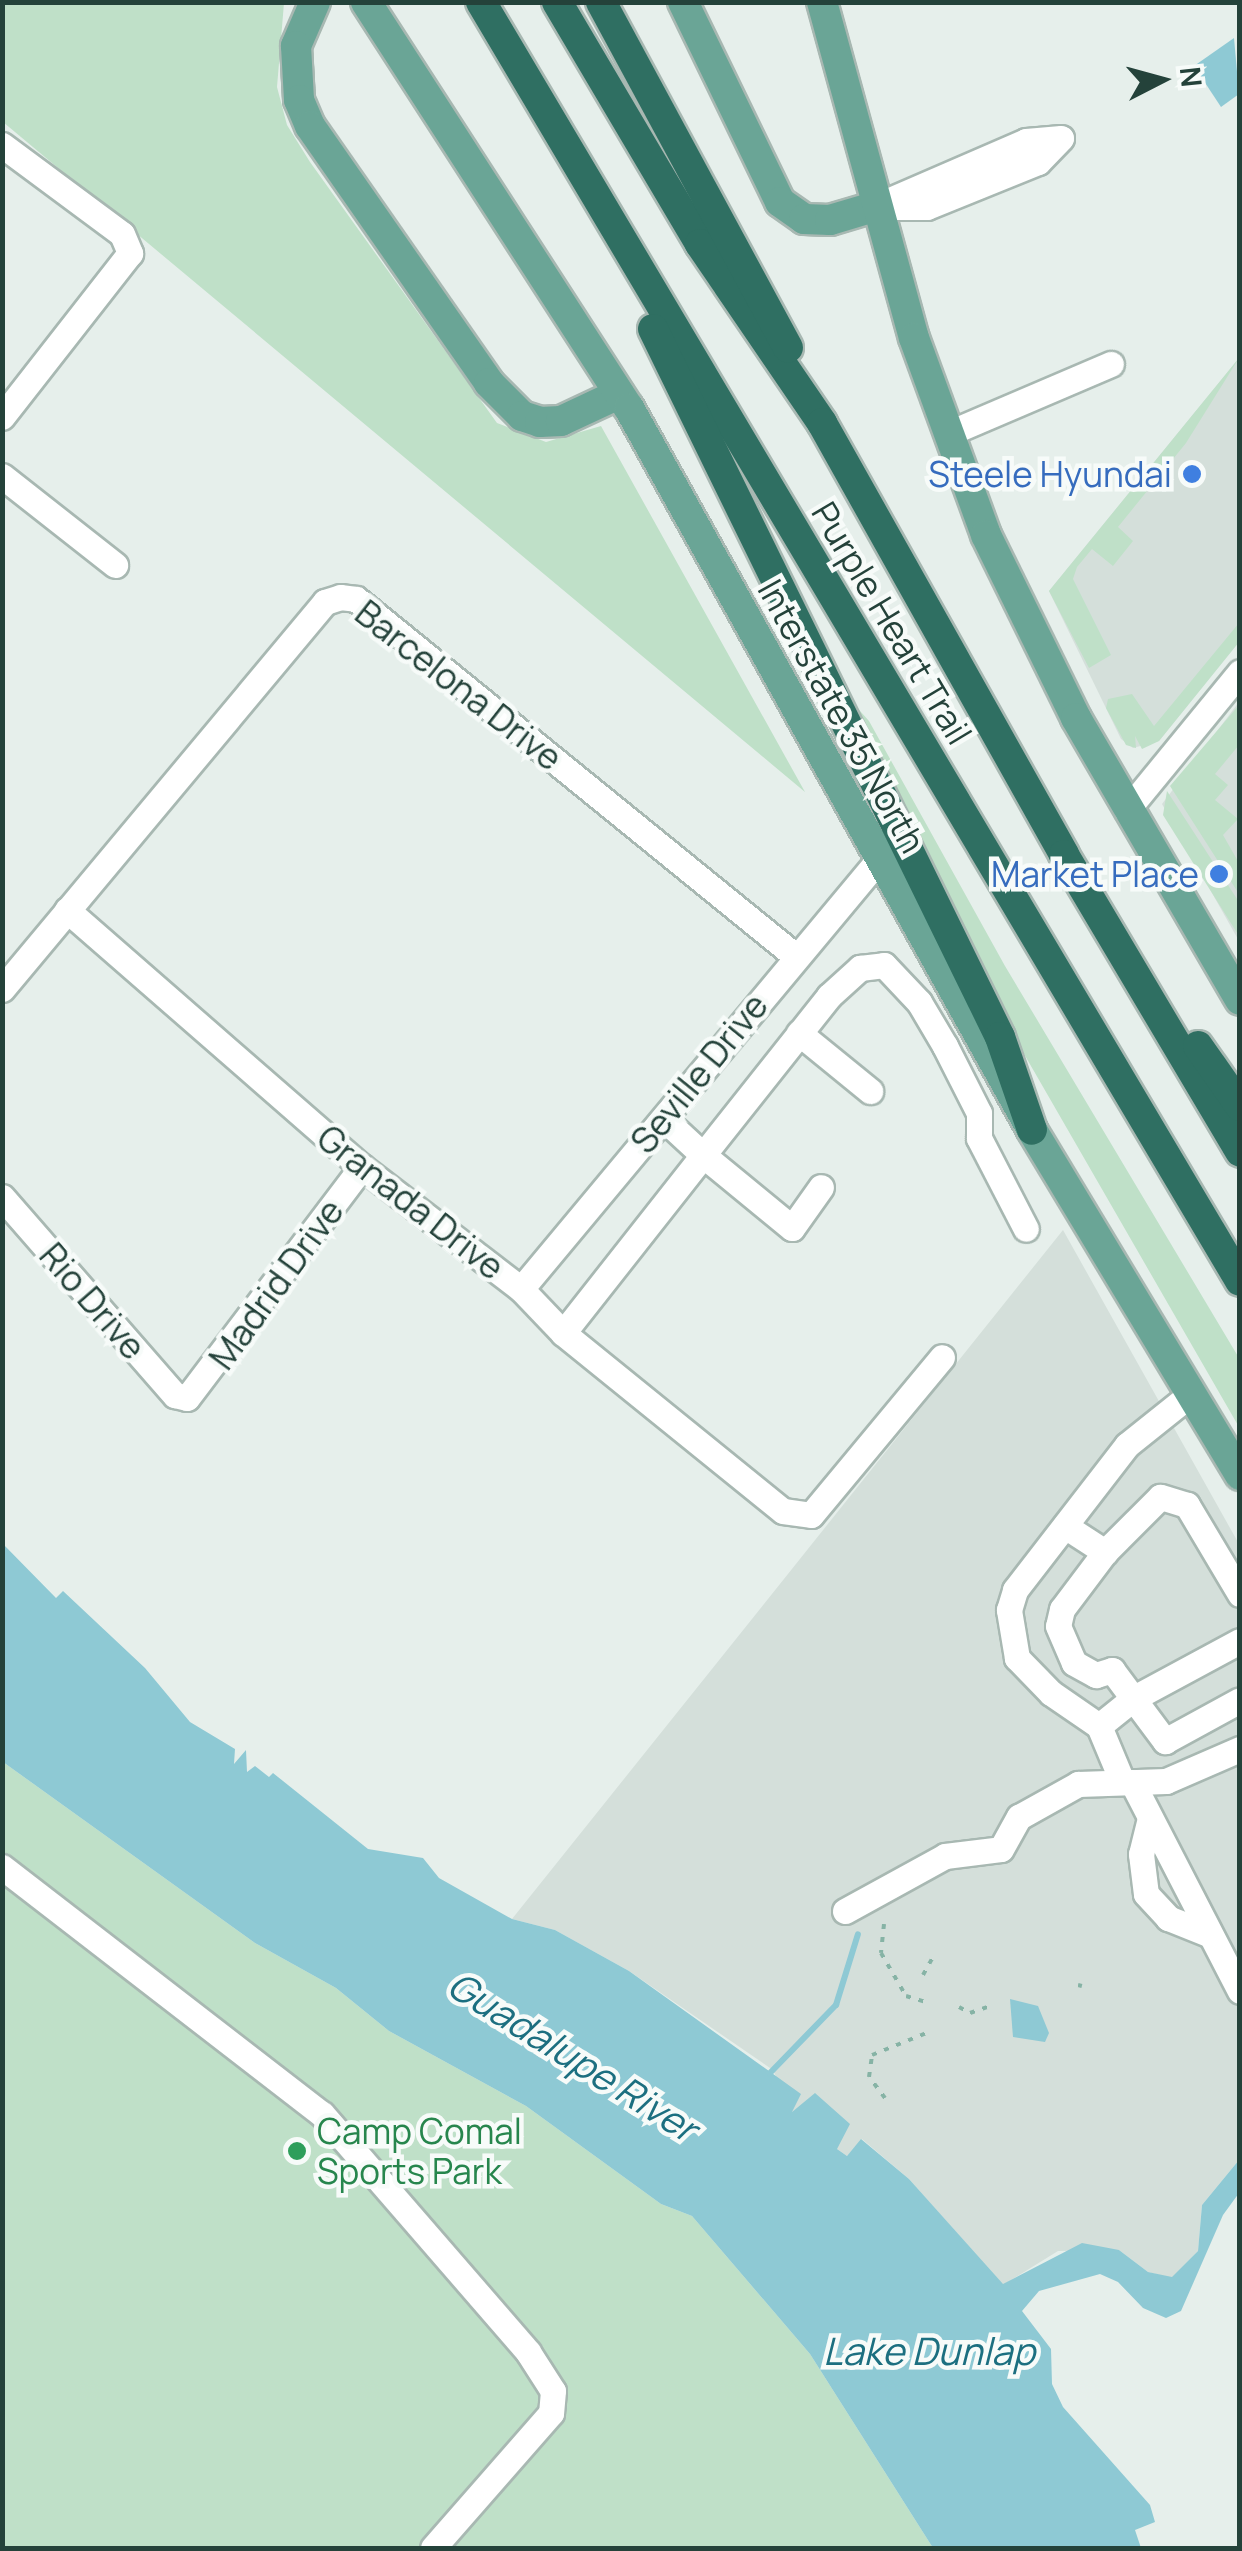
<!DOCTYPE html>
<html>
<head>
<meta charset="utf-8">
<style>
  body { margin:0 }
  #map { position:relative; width:1242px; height:2551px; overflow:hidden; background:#e6efeb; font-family:Manrope,sans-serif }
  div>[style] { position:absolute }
  .built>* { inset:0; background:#d4dfda }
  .green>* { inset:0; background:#bfe0c8 }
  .water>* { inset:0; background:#8ec9d4 }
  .stream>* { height:6px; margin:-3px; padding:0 3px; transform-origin:3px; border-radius:3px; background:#8ec9d4 }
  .path>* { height:4px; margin-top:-2px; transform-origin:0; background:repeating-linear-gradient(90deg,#86b3a5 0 5px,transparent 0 13px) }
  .roads { filter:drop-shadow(2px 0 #a8b8b2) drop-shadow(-2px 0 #a8b8b2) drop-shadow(0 2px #a8b8b2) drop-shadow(0 -2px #a8b8b2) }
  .minor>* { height:25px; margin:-12.5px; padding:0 12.5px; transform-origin:12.5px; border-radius:12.5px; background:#fff }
  .major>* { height:30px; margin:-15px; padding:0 15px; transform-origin:15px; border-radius:15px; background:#6aa596 }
  .highway>* { height:30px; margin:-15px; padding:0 15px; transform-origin:15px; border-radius:15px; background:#2f6f62 }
  .dots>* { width:28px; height:28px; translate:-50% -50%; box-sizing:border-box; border:5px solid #f7fbf9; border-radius:50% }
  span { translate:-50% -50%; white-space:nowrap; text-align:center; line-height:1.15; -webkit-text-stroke:9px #f7fbf9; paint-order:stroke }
  .shop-label { font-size:35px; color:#366cbe }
  .right { translate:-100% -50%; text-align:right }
  .street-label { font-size:35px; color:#24423a }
  .leisure-label { font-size:35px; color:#27864d }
  .left { translate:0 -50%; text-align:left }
  .water-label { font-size:38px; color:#1c6f80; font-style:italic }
  .frame { position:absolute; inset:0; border:5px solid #24423a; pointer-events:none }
  .north { position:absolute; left:1112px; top:30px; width:100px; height:100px; -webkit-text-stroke:8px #f7fbf9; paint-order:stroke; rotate:84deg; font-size:28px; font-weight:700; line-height:40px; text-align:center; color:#24423a }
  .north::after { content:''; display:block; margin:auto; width:35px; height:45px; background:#24423a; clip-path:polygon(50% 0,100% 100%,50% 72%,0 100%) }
</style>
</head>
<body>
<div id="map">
  <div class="built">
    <i style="clip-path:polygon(1239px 358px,1239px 642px,1159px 741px,1133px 748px,1121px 739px,1049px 591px)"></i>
    <i style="clip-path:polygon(1239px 702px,1239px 941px,1162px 804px)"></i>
    <i style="clip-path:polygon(1063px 1230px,1239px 1544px,1239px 2160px,1202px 2205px,1198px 2251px,1172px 2278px,1148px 2272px,1119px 2250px,1058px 2251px,1003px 2285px,909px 2179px,862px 2139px,847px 2156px,837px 2149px,816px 2094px,792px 2112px,773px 2070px,629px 1971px,555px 1930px,512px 1919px)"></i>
  </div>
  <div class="green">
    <i style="clip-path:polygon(3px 3px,284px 3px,277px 87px,287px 125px,310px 162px,497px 423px,546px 442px,601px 426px,805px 792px,3px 122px)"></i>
    <i style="clip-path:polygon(1239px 358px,1186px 443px,1118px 527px,1133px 541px,1113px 566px,1092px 549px,1077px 567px,1073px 579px,1111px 655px,1089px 668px,1049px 591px)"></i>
    <i style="clip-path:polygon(1239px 623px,1239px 642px,1159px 741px,1142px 749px,1135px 736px,1136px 748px,1126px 745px,1106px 708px,1108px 699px,1132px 694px,1154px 726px)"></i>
    <i style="clip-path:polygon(852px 702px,869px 721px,1005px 966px,1239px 1358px,1239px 1427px,974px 967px)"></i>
    <i style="clip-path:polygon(1239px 705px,1239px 745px,1215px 774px,1228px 785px,1215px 800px,1238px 819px,1223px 835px,1239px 863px,1239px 894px,1170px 786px)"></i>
    <i style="clip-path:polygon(1167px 791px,1239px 902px,1239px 936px,1163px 815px)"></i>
    <i style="clip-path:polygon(3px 1762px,255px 1943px,336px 1988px,389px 2031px,526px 2106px,661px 2204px,692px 2216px,810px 2354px,933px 2548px,3px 2548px)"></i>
  </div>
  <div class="water">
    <i style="clip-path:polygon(1234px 38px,1239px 94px,1221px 107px,1194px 66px)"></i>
    <i style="clip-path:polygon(3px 1544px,56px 1598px,63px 1591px,145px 1668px,190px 1722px,235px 1749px,234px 1764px,246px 1750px,247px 1772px,255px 1766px,269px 1777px,273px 1773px,368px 1849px,423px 1858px,439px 1878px,512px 1919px,555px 1930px,629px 1971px,801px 2094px,792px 2112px,815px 2093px,850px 2124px,837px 2149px,847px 2156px,861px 2139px,909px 2179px,1003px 2284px,1082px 2243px,1119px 2250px,1148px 2272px,1172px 2277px,1198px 2251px,1202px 2205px,1239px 2160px,1239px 2193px,1223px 2215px,1181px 2311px,1166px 2318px,1143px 2308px,1118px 2282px,1100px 2274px,1039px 2291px,1022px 2311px,1051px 2349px,1052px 2384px,1063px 2407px,1150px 2505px,1155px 2522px,1135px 2530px,1141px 2548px,933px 2548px,810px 2354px,692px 2216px,661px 2204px,526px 2106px,389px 2031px,336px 1988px,255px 1943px,3px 1762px)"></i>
    <i style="clip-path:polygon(1010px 1999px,1038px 2006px,1049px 2033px,1045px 2042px,1013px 2037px)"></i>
  </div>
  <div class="stream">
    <i style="left:770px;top:2073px;width:95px;rotate:-45.9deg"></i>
    <i style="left:836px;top:2005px;width:74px;rotate:-72.8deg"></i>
  </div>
  <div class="path">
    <i style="left:884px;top:1924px;width:29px;rotate:96deg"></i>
    <i style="left:881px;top:1953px;width:50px;rotate:59.8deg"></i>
    <i style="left:906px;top:1996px;width:21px;rotate:17deg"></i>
    <i style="left:923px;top:1975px;width:21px;rotate:-61deg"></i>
    <i style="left:1078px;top:1985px;width:4px;rotate:14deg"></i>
    <i style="left:959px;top:2007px;width:13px;rotate:29deg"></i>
    <i style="left:970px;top:2013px;width:24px;rotate:-19deg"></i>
    <i style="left:885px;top:2098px;width:26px;rotate:-127deg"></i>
    <i style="left:869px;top:2077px;width:22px;rotate:-82deg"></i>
    <i style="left:872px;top:2055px;width:61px;rotate:-22deg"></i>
  </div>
  <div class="roads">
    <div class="minor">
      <i style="left:2px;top:145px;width:149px;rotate:36.6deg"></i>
      <i style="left:122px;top:234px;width:21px;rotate:67deg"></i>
      <i style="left:130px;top:253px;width:208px;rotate:128deg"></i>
      <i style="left:883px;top:203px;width:156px;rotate:-23.4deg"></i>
      <i style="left:1026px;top:141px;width:35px;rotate:-5deg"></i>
      <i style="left:874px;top:207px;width:53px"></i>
      <i style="left:927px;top:207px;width:120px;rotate:-22.1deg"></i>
      <i style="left:1038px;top:162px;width:33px;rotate:-46deg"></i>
      <i style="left:949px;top:433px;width:176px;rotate:-23.1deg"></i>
      <i style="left:2px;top:476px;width:144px;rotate:38.2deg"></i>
      <i style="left:1127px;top:810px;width:178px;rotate:-50.7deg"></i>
      <i style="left:67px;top:910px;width:391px;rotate:41.1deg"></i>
      <i style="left:362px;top:1167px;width:200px;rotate:37.5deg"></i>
      <i style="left:521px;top:1289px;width:61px;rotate:46.3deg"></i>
      <i style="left:563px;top:1333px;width:283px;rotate:39deg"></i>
      <i style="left:783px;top:1511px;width:28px;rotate:8deg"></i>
      <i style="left:811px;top:1515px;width:205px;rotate:-50.3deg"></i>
      <i style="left:2px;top:989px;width:504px;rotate:-50.15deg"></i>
      <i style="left:325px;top:602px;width:16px;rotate:-18deg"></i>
      <i style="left:340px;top:597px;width:16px;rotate:7deg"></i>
      <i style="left:356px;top:599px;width:564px;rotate:39.1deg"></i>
      <i style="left:799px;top:1033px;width:92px;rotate:39.2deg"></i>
      <i style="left:664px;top:1119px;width:53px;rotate:42.7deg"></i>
      <i style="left:703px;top:1155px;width:203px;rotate:-51.6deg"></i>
      <i style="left:829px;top:996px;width:42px;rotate:-42.1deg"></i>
      <i style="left:860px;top:968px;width:24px;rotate:-7deg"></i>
      <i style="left:884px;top:965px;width:51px;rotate:46.6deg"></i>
      <i style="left:919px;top:1002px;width:51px;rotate:59.4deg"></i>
      <i style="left:945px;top:1046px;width:75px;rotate:63.1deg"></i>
      <i style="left:979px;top:1113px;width:25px;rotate:90deg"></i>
      <i style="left:979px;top:1138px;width:102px;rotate:62.7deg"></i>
      <i style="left:2px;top:1197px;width:263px;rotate:48.9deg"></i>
      <i style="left:175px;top:1395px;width:12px;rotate:14deg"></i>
      <i style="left:187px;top:1398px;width:290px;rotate:-52.9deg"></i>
      <i style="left:521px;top:1289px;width:560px;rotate:-50.22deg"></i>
      <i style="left:563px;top:1333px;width:226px;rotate:-51.8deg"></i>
      <i style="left:703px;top:1155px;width:115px;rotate:39.4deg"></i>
      <i style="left:792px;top:1228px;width:50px;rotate:-54.7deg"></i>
      <i style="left:1065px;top:1526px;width:48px;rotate:33deg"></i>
      <i style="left:1240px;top:1594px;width:104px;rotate:-120.8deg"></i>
      <i style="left:1187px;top:1505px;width:28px;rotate:-163deg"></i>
      <i style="left:1160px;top:1497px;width:78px;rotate:135deg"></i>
      <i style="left:1105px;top:1552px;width:71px;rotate:127deg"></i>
      <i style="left:1062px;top:1609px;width:17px;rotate:103deg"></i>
      <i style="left:1058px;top:1626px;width:40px;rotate:66.6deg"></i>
      <i style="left:1074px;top:1663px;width:25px;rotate:29deg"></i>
      <i style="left:1096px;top:1675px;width:17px;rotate:-17deg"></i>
      <i style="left:1112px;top:1670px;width:89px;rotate:53.3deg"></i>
      <i style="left:1165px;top:1741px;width:85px;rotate:-28.7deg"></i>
      <i style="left:1099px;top:1726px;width:45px;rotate:-38.7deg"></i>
      <i style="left:1134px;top:1698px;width:120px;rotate:-28.3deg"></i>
      <i style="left:1122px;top:1781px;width:60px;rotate:-112.7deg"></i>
      <i style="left:1099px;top:1726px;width:58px;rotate:-145.5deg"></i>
      <i style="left:1051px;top:1693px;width:49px;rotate:-134.2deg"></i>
      <i style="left:1017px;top:1658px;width:49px;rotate:-99.5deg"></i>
      <i style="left:1009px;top:1610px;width:21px;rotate:-73deg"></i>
      <i style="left:1015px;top:1590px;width:183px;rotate:-52.3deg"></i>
      <i style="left:1127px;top:1445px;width:82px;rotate:-38.6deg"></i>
      <i style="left:1132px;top:1782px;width:235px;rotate:62.7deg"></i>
      <i style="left:1150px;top:1818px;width:37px;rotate:104deg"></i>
      <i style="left:1141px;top:1854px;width:40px;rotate:82.9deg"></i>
      <i style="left:1146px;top:1894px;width:33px;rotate:47deg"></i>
      <i style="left:1168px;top:1918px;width:43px;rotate:21.8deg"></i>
      <i style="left:2px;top:1867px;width:404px;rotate:37.7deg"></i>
      <i style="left:322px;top:2114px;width:315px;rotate:49.1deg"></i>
      <i style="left:528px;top:2352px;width:46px;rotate:57.3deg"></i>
      <i style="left:553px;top:2391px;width:22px;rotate:95deg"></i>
      <i style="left:551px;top:2413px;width:179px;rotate:131.2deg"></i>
      <i style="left:845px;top:1911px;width:114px;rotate:-28.8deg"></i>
      <i style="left:945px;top:1856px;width:56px;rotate:-7.1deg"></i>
      <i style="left:1001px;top:1849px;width:37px;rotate:-61deg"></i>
      <i style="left:1019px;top:1817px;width:68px;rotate:-29.2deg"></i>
      <i style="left:1078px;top:1784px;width:88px;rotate:-2deg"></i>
      <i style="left:1166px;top:1781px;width:81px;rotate:-23.4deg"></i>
    </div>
    <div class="major">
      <i style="left:315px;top:2px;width:48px;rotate:113.4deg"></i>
      <i style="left:296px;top:46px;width:54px;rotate:86.8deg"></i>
      <i style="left:299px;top:100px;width:28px;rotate:67deg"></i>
      <i style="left:310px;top:126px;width:313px;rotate:55.1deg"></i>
      <i style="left:489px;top:383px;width:47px;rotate:45deg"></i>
      <i style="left:522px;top:416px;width:19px;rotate:18deg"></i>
      <i style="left:540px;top:422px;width:21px;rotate:-3deg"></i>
      <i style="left:561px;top:421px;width:64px;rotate:-25deg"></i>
      <i style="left:366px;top:2px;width:484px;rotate:57.1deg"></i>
      <i style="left:629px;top:408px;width:827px;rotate:60.83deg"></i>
      <i style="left:1032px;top:1130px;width:403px;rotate:58.9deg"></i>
      <i style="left:683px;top:2px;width:222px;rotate:64.1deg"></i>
      <i style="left:780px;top:202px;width:29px;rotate:35deg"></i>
      <i style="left:804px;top:219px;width:26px;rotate:2deg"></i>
      <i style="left:830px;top:220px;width:46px;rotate:-16.5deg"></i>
      <i style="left:822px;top:2px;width:348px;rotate:74.7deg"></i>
      <i style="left:914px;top:338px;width:210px;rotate:69.9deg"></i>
      <i style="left:986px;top:535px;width:204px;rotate:63.8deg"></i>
      <i style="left:1076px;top:718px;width:326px;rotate:59.8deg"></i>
    </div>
    <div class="highway">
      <i style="left:481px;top:2px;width:1487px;rotate:59.31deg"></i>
      <i style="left:557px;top:2px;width:281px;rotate:59.4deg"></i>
      <i style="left:700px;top:244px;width:217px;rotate:55.7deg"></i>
      <i style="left:822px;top:423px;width:495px;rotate:60.7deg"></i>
      <i style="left:1064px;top:855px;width:345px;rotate:59.3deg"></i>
      <i style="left:601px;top:2px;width:393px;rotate:61.6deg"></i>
      <i style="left:653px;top:329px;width:788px;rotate:63.89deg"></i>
      <i style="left:1000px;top:1037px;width:98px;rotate:71deg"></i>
      <i style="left:1198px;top:1046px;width:73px;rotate:55deg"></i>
    </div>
  </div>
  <div class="dots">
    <i style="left:1192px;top:474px;background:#3f7fe0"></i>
    <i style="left:1219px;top:874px;background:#3f7fe0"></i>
    <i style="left:297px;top:2151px;background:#2e9e5b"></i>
  </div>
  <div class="shop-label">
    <span class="right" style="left:1172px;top:474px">Steele Hyundai</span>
    <span class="right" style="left:1199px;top:874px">Market Place</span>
  </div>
  <div class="street-label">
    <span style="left:892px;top:623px;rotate:59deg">Purple Heart Trail</span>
    <span style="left:459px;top:685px;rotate:38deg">Barcelona Drive</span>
    <span style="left:842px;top:716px;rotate:61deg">Interstate 35 North</span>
    <span style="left:699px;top:1073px;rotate:-51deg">Seville Drive</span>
    <span style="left:411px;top:1202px;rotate:38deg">Granada Drive</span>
    <span style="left:276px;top:1284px;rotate:-54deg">Madrid Drive</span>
    <span style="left:93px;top:1301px;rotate:49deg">Rio Drive</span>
  </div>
  <div class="leisure-label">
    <span class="left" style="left:317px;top:2151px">Camp Comal<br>Sports Park</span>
  </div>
  <div class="water-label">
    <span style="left:573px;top:2056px;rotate:32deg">Guadalupe River</span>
    <span style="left:929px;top:2351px">Lake Dunlap</span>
  </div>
  <div class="frame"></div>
  <div class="north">N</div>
</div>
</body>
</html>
